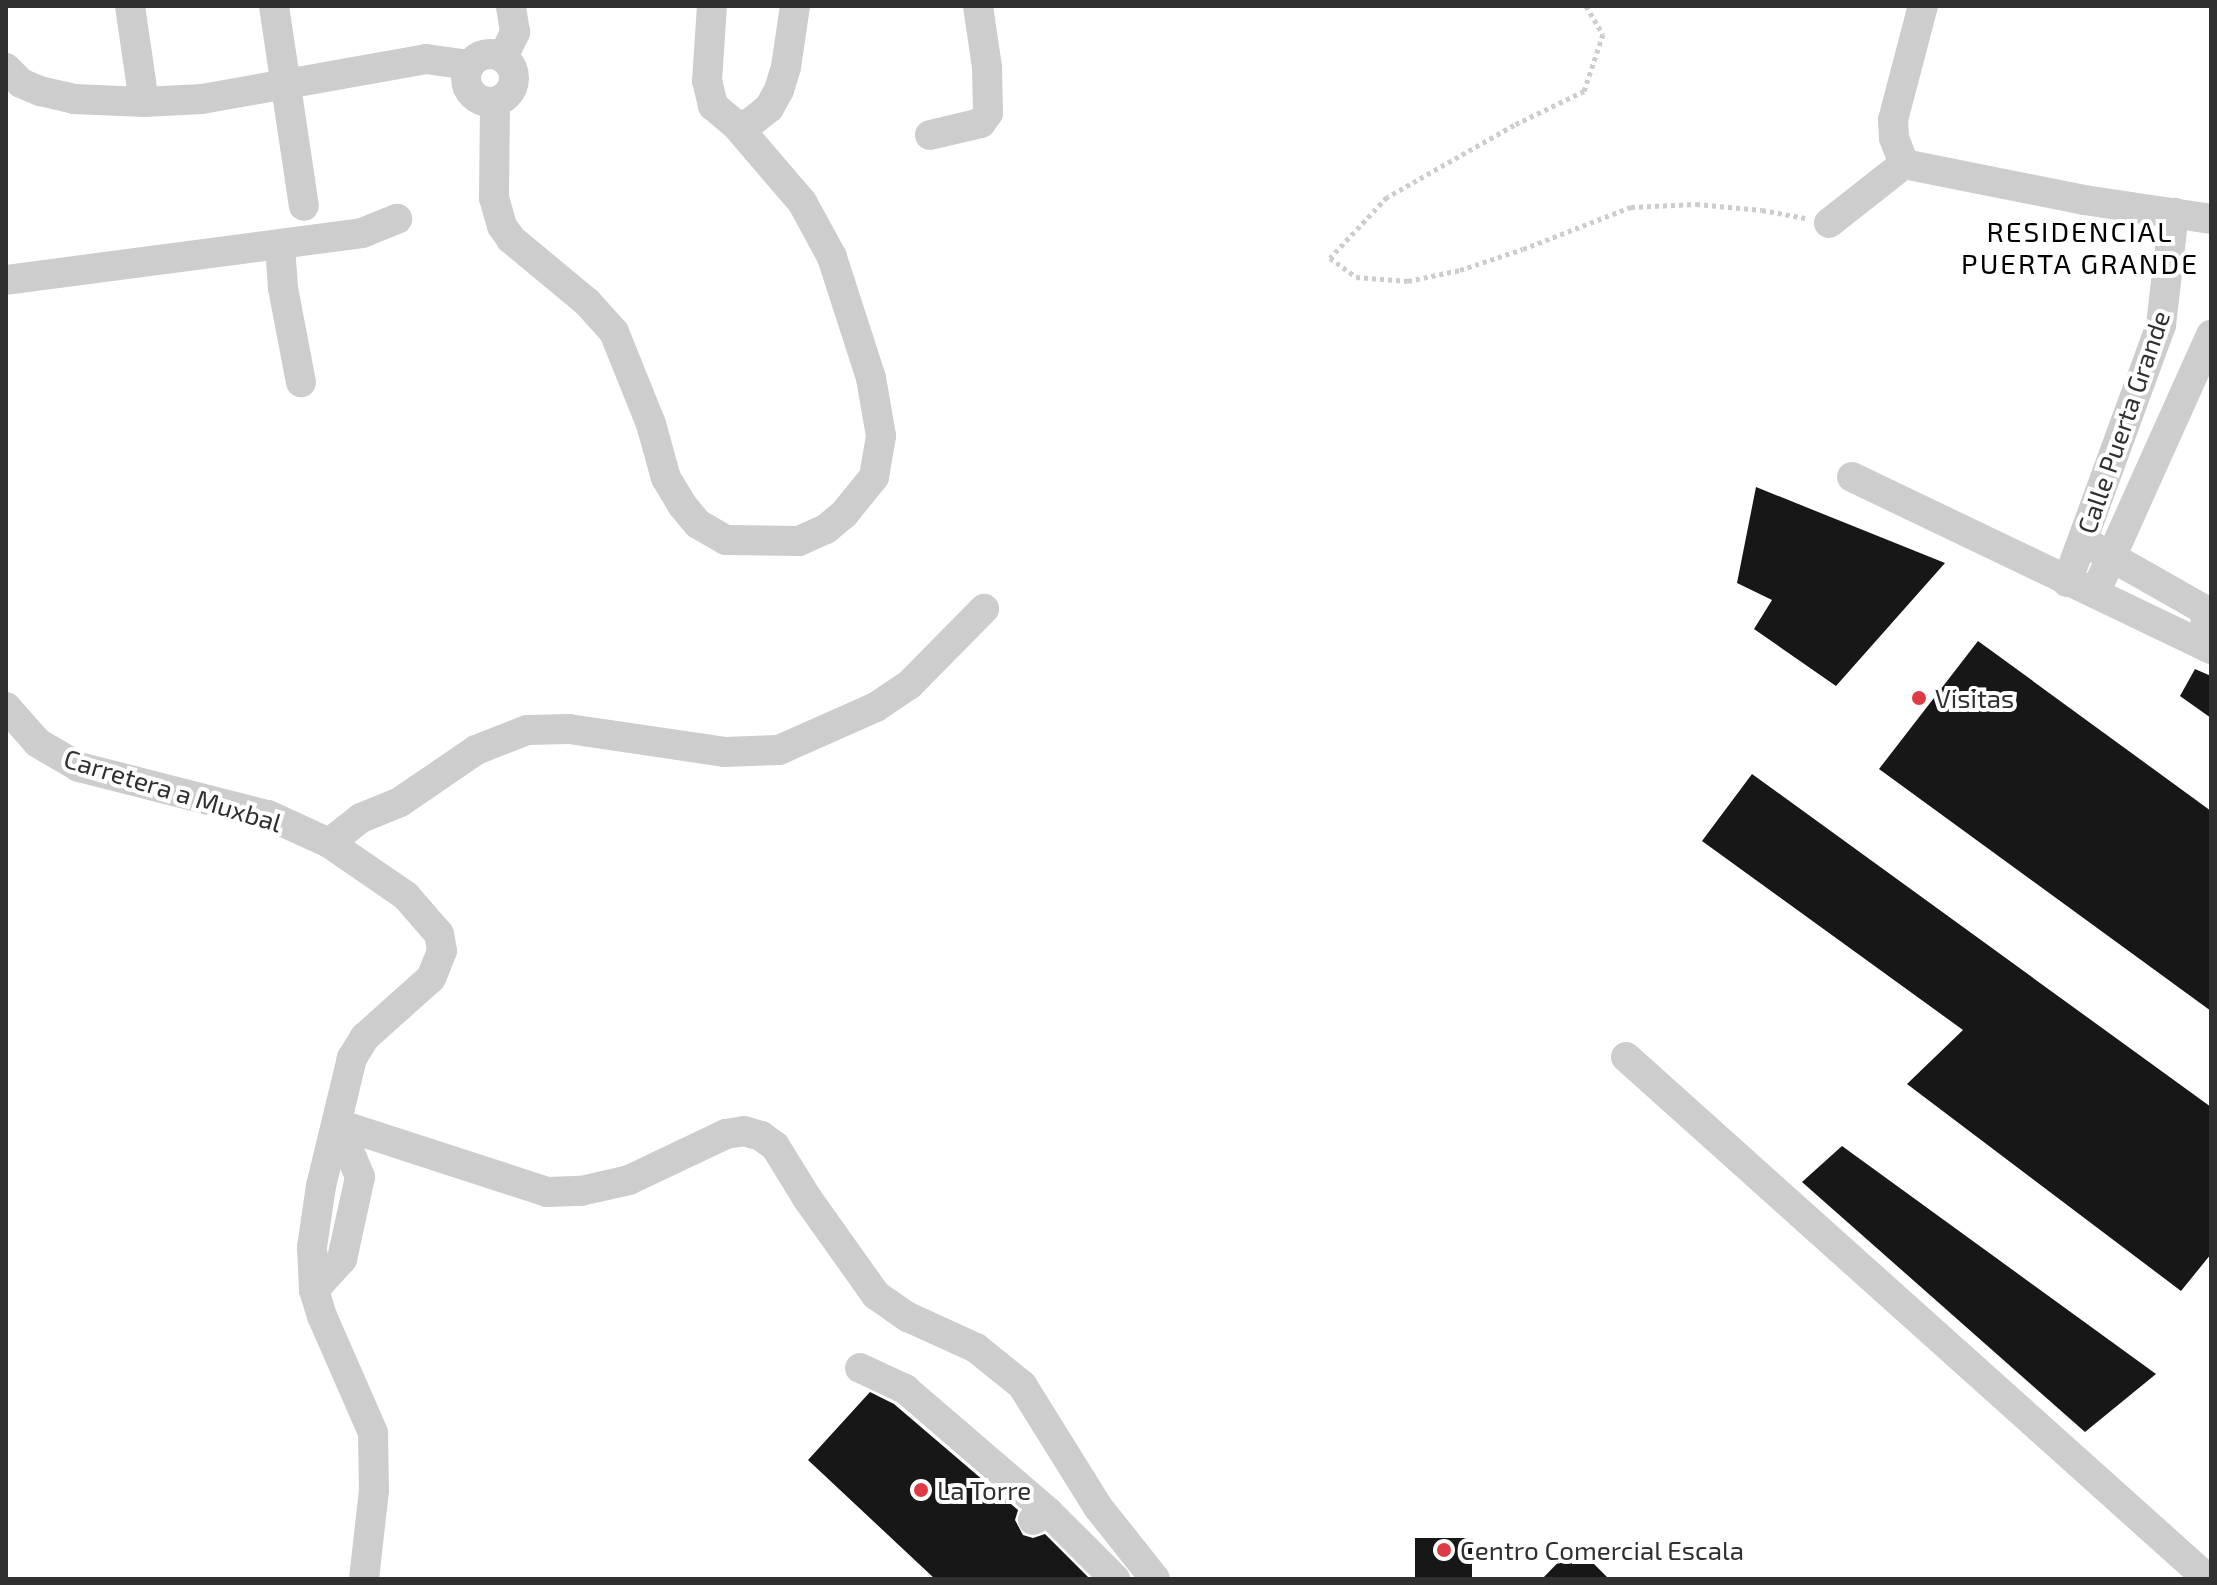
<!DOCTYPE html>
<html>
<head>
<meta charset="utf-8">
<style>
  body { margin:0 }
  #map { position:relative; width:2217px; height:1585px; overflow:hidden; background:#fff; font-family:"Exo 2",sans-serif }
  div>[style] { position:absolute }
  .building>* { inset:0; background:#171717; transform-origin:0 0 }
  .path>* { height:5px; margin-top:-2.5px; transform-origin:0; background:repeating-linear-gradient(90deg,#cdcdcd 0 4px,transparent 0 8px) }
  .minor>* { height:30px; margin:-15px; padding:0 15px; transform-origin:15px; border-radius:15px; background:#cdcdcd }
  .minor>.ring { margin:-15px; padding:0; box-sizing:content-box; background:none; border:30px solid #cdcdcd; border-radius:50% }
  .dots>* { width:22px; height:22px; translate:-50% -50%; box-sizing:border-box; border:4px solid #fff; border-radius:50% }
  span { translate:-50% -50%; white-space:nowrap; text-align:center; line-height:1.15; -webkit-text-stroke:8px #fff; paint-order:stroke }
  .street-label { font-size:26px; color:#303030 }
  .poi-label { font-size:26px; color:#303030 }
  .left { translate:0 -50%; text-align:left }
  .neighbourhood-label { font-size:28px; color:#000; letter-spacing:2px }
  .frame { position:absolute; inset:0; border:8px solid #303030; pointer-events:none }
</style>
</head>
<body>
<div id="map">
  <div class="building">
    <i style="clip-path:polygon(1756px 487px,1945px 563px,1836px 686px,1754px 629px,1772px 600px,1737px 583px)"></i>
    <i style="clip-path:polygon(1978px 641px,2211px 811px,2211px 1011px,1879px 769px)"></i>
    <i style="clip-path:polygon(2195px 669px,2211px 676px,2211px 718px,2180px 696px)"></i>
    <i style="clip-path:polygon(1752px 774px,2211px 1107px,2211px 1254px,2181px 1291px,1907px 1084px,1963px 1030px,1702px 841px)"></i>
    <i style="clip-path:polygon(1842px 1146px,2156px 1374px,2085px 1432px,1802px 1182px)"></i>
    <i style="clip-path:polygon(870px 1392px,894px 1404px,1018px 1510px,1015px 1520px,1023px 1535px,1033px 1538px,1045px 1534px,1090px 1579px,935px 1579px,808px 1460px)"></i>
    <i style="left:1415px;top:1538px;width:57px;height:41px"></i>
    <i style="clip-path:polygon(1575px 1545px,1609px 1579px,1542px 1579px)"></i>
  </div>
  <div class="path">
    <i style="left:1586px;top:6px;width:33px;rotate:59deg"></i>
    <i style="left:1603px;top:34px;width:60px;rotate:108.4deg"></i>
    <i style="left:1584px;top:91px;width:78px;rotate:154.1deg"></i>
    <i style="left:1514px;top:125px;width:146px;rotate:150.4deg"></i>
    <i style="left:1387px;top:197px;width:83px;rotate:133.1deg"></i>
    <i style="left:1330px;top:258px;width:32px;rotate:36deg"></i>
    <i style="left:1356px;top:277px;width:52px;rotate:4.4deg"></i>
    <i style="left:1408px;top:281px;width:53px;rotate:-11.9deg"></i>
    <i style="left:1460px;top:270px;width:66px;rotate:-18.4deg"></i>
    <i style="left:1523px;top:249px;width:116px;rotate:-21.3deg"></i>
    <i style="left:1631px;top:207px;width:65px;rotate:-2.6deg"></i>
    <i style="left:1696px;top:204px;width:66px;rotate:5.2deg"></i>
    <i style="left:1762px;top:210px;width:44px;rotate:10.5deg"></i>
  </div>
  <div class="minor">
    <i style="left:130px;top:6px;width:97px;rotate:81.7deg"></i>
    <i style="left:274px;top:6px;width:202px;rotate:81.5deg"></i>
    <i class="ring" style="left:466px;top:54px;width:18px;height:18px"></i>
    <i style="left:503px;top:57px;width:28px;rotate:-64deg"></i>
    <i style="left:515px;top:32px;width:26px;rotate:-99deg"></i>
    <i style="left:6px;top:68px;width:21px;rotate:45deg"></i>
    <i style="left:21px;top:83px;width:21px;rotate:23deg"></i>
    <i style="left:40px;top:91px;width:35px;rotate:13deg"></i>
    <i style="left:74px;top:99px;width:70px;rotate:2.5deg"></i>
    <i style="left:144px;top:102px;width:58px;rotate:-3deg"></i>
    <i style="left:202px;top:99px;width:228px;rotate:-10.1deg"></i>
    <i style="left:426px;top:59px;width:43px;rotate:7.9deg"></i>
    <i style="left:495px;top:102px;width:96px;rotate:90.6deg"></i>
    <i style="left:494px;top:198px;width:29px;rotate:74deg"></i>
    <i style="left:502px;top:226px;width:16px;rotate:55deg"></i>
    <i style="left:511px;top:239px;width:99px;rotate:39.7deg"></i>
    <i style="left:587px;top:302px;width:40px;rotate:48deg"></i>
    <i style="left:614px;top:332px;width:99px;rotate:68.1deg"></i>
    <i style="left:651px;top:424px;width:56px;rotate:74.5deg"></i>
    <i style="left:666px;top:478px;width:31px;rotate:59deg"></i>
    <i style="left:682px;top:505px;width:25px;rotate:50deg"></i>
    <i style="left:698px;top:524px;width:32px;rotate:30deg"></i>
    <i style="left:726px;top:540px;width:73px;rotate:0.8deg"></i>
    <i style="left:799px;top:541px;width:30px;rotate:-24deg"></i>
    <i style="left:826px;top:529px;width:23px;rotate:-40deg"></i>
    <i style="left:844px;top:514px;width:48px;rotate:-51deg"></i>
    <i style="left:874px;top:477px;width:42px;rotate:-80.3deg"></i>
    <i style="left:881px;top:436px;width:59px;rotate:-99.8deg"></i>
    <i style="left:871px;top:378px;width:127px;rotate:-107.9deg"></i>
    <i style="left:832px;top:257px;width:63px;rotate:-118.6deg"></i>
    <i style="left:802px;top:202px;width:101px;rotate:-130.6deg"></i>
    <i style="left:736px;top:125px;width:30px;rotate:-140deg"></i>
    <i style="left:713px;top:106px;width:26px;rotate:-103deg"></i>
    <i style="left:707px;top:81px;width:75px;rotate:-86.2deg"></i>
    <i style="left:736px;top:125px;width:13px;rotate:-4deg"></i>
    <i style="left:749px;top:124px;width:26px;rotate:-39deg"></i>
    <i style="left:769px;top:108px;width:21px;rotate:-61deg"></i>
    <i style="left:779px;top:90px;width:24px;rotate:-73deg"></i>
    <i style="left:786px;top:67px;width:62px;rotate:-81.6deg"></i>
    <i style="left:930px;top:135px;width:52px;rotate:-13.2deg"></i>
    <i style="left:981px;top:123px;width:12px;rotate:-55deg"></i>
    <i style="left:988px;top:113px;width:46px;rotate:-91.2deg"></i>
    <i style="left:987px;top:67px;width:62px;rotate:-98.4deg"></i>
    <i style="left:1904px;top:164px;width:184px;rotate:11.3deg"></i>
    <i style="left:2084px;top:200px;width:128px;rotate:8.5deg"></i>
    <i style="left:1904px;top:164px;width:28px;rotate:-111deg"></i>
    <i style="left:1894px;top:138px;width:18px;rotate:-93deg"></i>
    <i style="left:1893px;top:120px;width:118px;rotate:-75.3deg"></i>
    <i style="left:1829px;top:223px;width:95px;rotate:-38.2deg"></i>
    <i style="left:280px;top:245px;width:43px;rotate:86deg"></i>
    <i style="left:283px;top:288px;width:96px;rotate:79.2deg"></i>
    <i style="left:6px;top:280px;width:359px;rotate:-7.5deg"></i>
    <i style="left:362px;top:233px;width:38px;rotate:-22deg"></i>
    <i style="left:1852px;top:477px;width:398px;rotate:25.6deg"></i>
    <i style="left:2094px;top:547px;width:128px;rotate:29.6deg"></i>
    <i style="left:2205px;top:610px;width:37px;rotate:87deg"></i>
    <i style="left:2067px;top:582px;width:274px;rotate:-69.9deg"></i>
    <i style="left:2161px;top:325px;width:113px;rotate:-83.4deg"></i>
    <i style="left:2095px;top:593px;width:283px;rotate:-65.8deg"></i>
    <i style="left:6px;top:707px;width:48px;rotate:48.4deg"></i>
    <i style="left:38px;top:743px;width:48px;rotate:30.3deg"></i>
    <i style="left:79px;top:767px;width:195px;rotate:14.3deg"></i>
    <i style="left:268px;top:815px;width:67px;rotate:24.7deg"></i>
    <i style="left:329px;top:843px;width:93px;rotate:34.5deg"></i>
    <i style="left:406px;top:896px;width:50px;rotate:49deg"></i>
    <i style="left:439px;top:934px;width:17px;rotate:80deg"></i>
    <i style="left:442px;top:951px;width:29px;rotate:112deg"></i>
    <i style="left:431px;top:978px;width:89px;rotate:138.2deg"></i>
    <i style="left:365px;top:1037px;width:25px;rotate:122deg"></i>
    <i style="left:352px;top:1058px;width:132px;rotate:103.6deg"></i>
    <i style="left:321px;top:1186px;width:62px;rotate:98.4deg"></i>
    <i style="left:312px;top:1247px;width:43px;rotate:87.3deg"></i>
    <i style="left:314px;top:1290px;width:27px;rotate:73deg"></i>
    <i style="left:322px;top:1316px;width:128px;rotate:66.4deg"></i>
    <i style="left:373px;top:1433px;width:57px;rotate:89deg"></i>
    <i style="left:374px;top:1490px;width:90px;rotate:96.4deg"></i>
    <i style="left:329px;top:843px;width:41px;rotate:-38deg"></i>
    <i style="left:361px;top:818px;width:42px;rotate:-22.3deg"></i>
    <i style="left:400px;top:802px;width:92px;rotate:-34.4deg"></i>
    <i style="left:476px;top:750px;width:55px;rotate:-21.4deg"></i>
    <i style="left:527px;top:730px;width:42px;rotate:-1.4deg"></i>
    <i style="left:569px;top:729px;width:157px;rotate:8.4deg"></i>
    <i style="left:724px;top:752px;width:55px;rotate:-2.1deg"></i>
    <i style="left:779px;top:750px;width:106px;rotate:-23.9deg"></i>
    <i style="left:876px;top:707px;width:40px;rotate:-34deg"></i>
    <i style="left:909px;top:685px;width:107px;rotate:-45.4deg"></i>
    <i style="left:1626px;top:1057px;width:782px;rotate:41.89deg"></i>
    <i style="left:338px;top:1124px;width:220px;rotate:18deg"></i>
    <i style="left:547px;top:1192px;width:34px;rotate:-2deg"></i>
    <i style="left:581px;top:1191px;width:49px;rotate:-12.9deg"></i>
    <i style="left:629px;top:1180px;width:107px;rotate:-25.4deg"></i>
    <i style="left:726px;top:1134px;width:18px;rotate:-9deg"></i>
    <i style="left:744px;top:1131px;width:18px;rotate:16deg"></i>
    <i style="left:761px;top:1136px;width:17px;rotate:36deg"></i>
    <i style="left:775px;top:1146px;width:61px;rotate:58.4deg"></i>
    <i style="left:807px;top:1198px;width:119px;rotate:54.6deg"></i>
    <i style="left:876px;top:1295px;width:39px;rotate:35deg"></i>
    <i style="left:908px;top:1317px;width:75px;rotate:24.5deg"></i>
    <i style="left:976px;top:1348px;width:59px;rotate:38.8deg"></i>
    <i style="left:1022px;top:1385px;width:144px;rotate:58.1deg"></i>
    <i style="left:1098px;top:1507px;width:92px;rotate:51.6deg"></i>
    <i style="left:314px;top:1290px;width:42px;rotate:-47.9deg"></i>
    <i style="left:342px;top:1259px;width:84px;rotate:-77.6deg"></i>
    <i style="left:360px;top:1177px;width:57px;rotate:-112.5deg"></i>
    <i style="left:860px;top:1368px;width:50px;rotate:25deg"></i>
    <i style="left:905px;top:1389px;width:189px;rotate:40.7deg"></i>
    <i style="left:1033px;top:1520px;width:17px;rotate:-28deg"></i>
    <i style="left:1048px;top:1512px;width:95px;rotate:45deg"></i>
  </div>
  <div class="dots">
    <i style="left:1919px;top:698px;background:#de3b44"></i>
    <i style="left:921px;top:1490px;background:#de3b44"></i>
    <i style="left:1444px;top:1550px;background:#de3b44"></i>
  </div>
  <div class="street-label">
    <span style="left:2123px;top:422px;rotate:-71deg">Calle Puerta Grande</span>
    <span style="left:173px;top:790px;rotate:17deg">Carretera a Muxbal</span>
  </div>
  <div class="poi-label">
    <span class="left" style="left:1935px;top:698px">Visitas</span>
    <span class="left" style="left:937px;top:1490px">La Torre</span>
    <span class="left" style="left:1460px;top:1550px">Centro Comercial Escala</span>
  </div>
  <div class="neighbourhood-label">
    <span style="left:2080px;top:247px">RESIDENCIAL<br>PUERTA GRANDE</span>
  </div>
  <div class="frame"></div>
</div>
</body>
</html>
